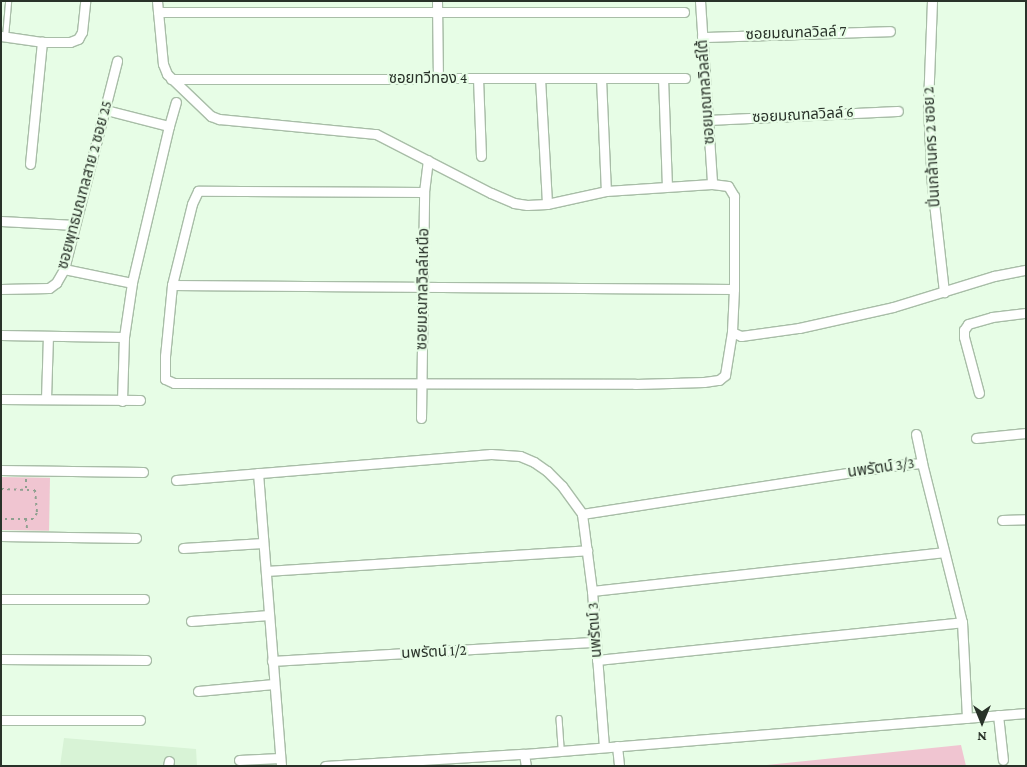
<!DOCTYPE html>
<html>
<head>
<meta charset="utf-8">
<style>
  body { margin:0 }
  #map { position:relative; width:1027px; height:767px; overflow:hidden; background:#e7fde6; font-family:"Crimson Pro","Noto Sans Thai",serif }
  div>[style] { position:absolute }
  .built>* { inset:0; background:#d8f3d6 }
  .green>* { inset:0; background:#f0c5d1; transform-origin:0 0 }
  .path>* { height:2px; margin-top:-1px; transform-origin:0; background:repeating-linear-gradient(90deg,#90a090 0 2.5px,transparent 0 6.5px) }
  .roads { filter:drop-shadow(1px 0 #a8bda7) drop-shadow(-1px 0 #a8bda7) drop-shadow(0 1px #a8bda7) drop-shadow(0 -1px #a8bda7) }
  .service>* { height:4.5px; margin:-2.25px; padding:0 2.25px; transform-origin:2.25px; border-radius:2.25px; background:#fff }
  .minor>* { height:9px; margin:-4.5px; padding:0 4.5px; transform-origin:4.5px; border-radius:4.5px; background:#fff }
  span { translate:-50% -50%; white-space:nowrap; text-align:center; line-height:1.15; -webkit-text-stroke:4.5px #e7fde6; paint-order:stroke }
  .street-label { font-size:15px; color:#293229 }
  .frame { position:absolute; inset:0; border:2px solid #293229; pointer-events:none }
  .north { position:absolute; left:957px; top:697px; width:50px; height:50px; -webkit-text-stroke:4px #e7fde6; paint-order:stroke; rotate:180deg; font-size:14px; font-weight:700; line-height:20px; text-align:center; color:#293229 }
  .north::after { content:''; display:block; margin:auto; width:18px; height:22px; background:#293229; clip-path:polygon(50% 0,100% 100%,50% 72%,0 100%) }
</style>
</head>
<body>
<div id="map">
  <div class="built">
    <i style="clip-path:polygon(64px 738px,196px 749px,197px 766px,60px 766px)"></i>
  </div>
  <div class="green">
    <i style="left:1px;top:477px;width:49px;height:53px;rotate:1deg"></i>
    <i style="clip-path:polygon(961px 745px,966px 766px,757px 766px)"></i>
  </div>
  <div class="path">
    <i style="left:26px;top:479px;width:10px;rotate:90deg"></i>
    <i style="left:1px;top:489px;width:34px;rotate:2deg"></i>
    <i style="left:35px;top:490px;width:23px;rotate:85deg"></i>
    <i style="left:37px;top:513px;width:7px;rotate:124deg"></i>
    <i style="left:33px;top:519px;width:32px;rotate:180deg"></i>
    <i style="left:26px;top:519px;width:10px;rotate:84deg"></i>
  </div>
  <div class="roads">
    <div class="service">
      <i style="left:5px;top:37px;width:36px;rotate:-85deg"></i>
      <i style="left:559px;top:718px;width:32px;rotate:86deg"></i>
    </div>
    <div class="minor">
      <i style="left:157px;top:1px;width:63px;rotate:84.6deg"></i>
      <i style="left:163px;top:64px;width:11px;rotate:68deg"></i>
      <i style="left:167px;top:74px;width:61px;rotate:43.7deg"></i>
      <i style="left:211px;top:116px;width:9px;rotate:21deg"></i>
      <i style="left:219px;top:119px;width:158px;rotate:5.5deg"></i>
      <i style="left:376px;top:134px;width:129px;rotate:27.2deg"></i>
      <i style="left:491px;top:193px;width:25px;rotate:23deg"></i>
      <i style="left:514px;top:203px;width:13px;rotate:9deg"></i>
      <i style="left:527px;top:205px;width:20px;rotate:-3deg"></i>
      <i style="left:547px;top:204px;width:60px;rotate:-12.4deg"></i>
      <i style="left:606px;top:191px;width:106px;rotate:-3.8deg"></i>
      <i style="left:712px;top:184px;width:16px;rotate:7deg"></i>
      <i style="left:728px;top:186px;width:12px;rotate:59deg"></i>
      <i style="left:734px;top:196px;width:93px;rotate:90deg"></i>
      <i style="left:734px;top:289px;width:43px;rotate:92.7deg"></i>
      <i style="left:732px;top:332px;width:10px;rotate:24deg"></i>
      <i style="left:741px;top:336px;width:59px;rotate:-7.9deg"></i>
      <i style="left:799px;top:328px;width:96px;rotate:-12.6deg"></i>
      <i style="left:893px;top:307px;width:106px;rotate:-17.1deg"></i>
      <i style="left:994px;top:276px;width:33px;rotate:-11deg"></i>
      <i style="left:437px;top:1px;width:78px;rotate:89.3deg"></i>
      <i style="left:700px;top:1px;width:183px;rotate:86.2deg"></i>
      <i style="left:932px;top:1px;width:106px;rotate:92.2deg"></i>
      <i style="left:928px;top:107px;width:78px;rotate:87.1deg"></i>
      <i style="left:932px;top:185px;width:108px;rotate:83.6deg"></i>
      <i style="left:158px;top:12px;width:526px"></i>
      <i style="left:1px;top:36px;width:41px;rotate:8.3deg"></i>
      <i style="left:42px;top:42px;width:28px"></i>
      <i style="left:70px;top:42px;width:9px;rotate:-21deg"></i>
      <i style="left:78px;top:39px;width:8px;rotate:-60deg"></i>
      <i style="left:82px;top:32px;width:31px;rotate:-84deg"></i>
      <i style="left:702px;top:37px;width:188px;rotate:-1.8deg"></i>
      <i style="left:478px;top:78px;width:78px;rotate:87.8deg"></i>
      <i style="left:540px;top:78px;width:126px;rotate:86.8deg"></i>
      <i style="left:601px;top:78px;width:113px;rotate:87.5deg"></i>
      <i style="left:663px;top:78px;width:108px;rotate:87.9deg"></i>
      <i style="left:171px;top:79px;width:514px;rotate:-0.11deg"></i>
      <i style="left:106px;top:110px;width:65px;rotate:14.3deg"></i>
      <i style="left:169px;top:126px;width:161px;rotate:103.3deg"></i>
      <i style="left:132px;top:283px;width:55px;rotate:98.4deg"></i>
      <i style="left:707px;top:120px;width:191px;rotate:-2.7deg"></i>
      <i style="left:169px;top:126px;width:25px;rotate:-74deg"></i>
      <i style="left:30px;top:164px;width:123px;rotate:-84.4deg"></i>
      <i style="left:424px;top:192px;width:226px;rotate:-179.7deg"></i>
      <i style="left:198px;top:191px;width:14px;rotate:115deg"></i>
      <i style="left:192px;top:204px;width:83px;rotate:103.9deg"></i>
      <i style="left:172px;top:285px;width:71px;rotate:95.6deg"></i>
      <i style="left:165px;top:356px;width:23px;rotate:90deg"></i>
      <i style="left:165px;top:379px;width:10px;rotate:24deg"></i>
      <i style="left:174px;top:383px;width:461px;rotate:0.1deg"></i>
      <i style="left:635px;top:384px;width:69px;rotate:-1.7deg"></i>
      <i style="left:704px;top:382px;width:15px;rotate:-8deg"></i>
      <i style="left:719px;top:380px;width:8px;rotate:-40deg"></i>
      <i style="left:725px;top:375px;width:44px;rotate:-80.8deg"></i>
      <i style="left:1px;top:221px;width:74px;rotate:3.1deg"></i>
      <i style="left:64px;top:269px;width:69px;rotate:11.6deg"></i>
      <i style="left:172px;top:285px;width:562px;rotate:0.41deg"></i>
      <i style="left:1px;top:289px;width:48px;rotate:-1.2deg"></i>
      <i style="left:49px;top:288px;width:9px;rotate:-36deg"></i>
      <i style="left:56px;top:283px;width:16px;rotate:-60deg"></i>
      <i style="left:64px;top:269px;width:215px;rotate:-75.7deg"></i>
      <i style="left:1px;top:335px;width:123px;rotate:0.9deg"></i>
      <i style="left:124px;top:337px;width:64px;rotate:91.8deg"></i>
      <i style="left:979px;top:393px;width:58px;rotate:-105deg"></i>
      <i style="left:964px;top:337px;width:7px;rotate:-90deg"></i>
      <i style="left:964px;top:330px;width:7px;rotate:-56deg"></i>
      <i style="left:968px;top:324px;width:25px;rotate:-16deg"></i>
      <i style="left:992px;top:317px;width:34px;rotate:-7deg"></i>
      <i style="left:1px;top:399px;width:139px;rotate:0.4deg"></i>
      <i style="left:46px;top:399px;width:62px;rotate:-88.2deg"></i>
      <i style="left:421px;top:418px;width:226px;rotate:-89.2deg"></i>
      <i style="left:424px;top:192px;width:32px;rotate:-83deg"></i>
      <i style="left:916px;top:434px;width:30px;rotate:78deg"></i>
      <i style="left:976px;top:438px;width:50px;rotate:-5.7deg"></i>
      <i style="left:1px;top:470px;width:142px;rotate:0.8deg"></i>
      <i style="left:258px;top:473px;width:294px;rotate:85.5deg"></i>
      <i style="left:176px;top:480px;width:316px;rotate:-4.7deg"></i>
      <i style="left:491px;top:454px;width:29px;rotate:4deg"></i>
      <i style="left:520px;top:456px;width:15px;rotate:23deg"></i>
      <i style="left:534px;top:462px;width:16px;rotate:35deg"></i>
      <i style="left:547px;top:471px;width:21px;rotate:45deg"></i>
      <i style="left:562px;top:486px;width:34px;rotate:54deg"></i>
      <i style="left:582px;top:514px;width:78px;rotate:82.6deg"></i>
      <i style="left:592px;top:591px;width:155px;rotate:85.6deg"></i>
      <i style="left:582px;top:514px;width:321px;rotate:-8.8deg"></i>
      <i style="left:899px;top:465px;width:23px;rotate:-5deg"></i>
      <i style="left:922px;top:463px;width:164px;rotate:75.9deg"></i>
      <i style="left:962px;top:622px;width:96px;rotate:87deg"></i>
      <i style="left:1002px;top:520px;width:24px;rotate:-2deg"></i>
      <i style="left:1px;top:536px;width:135px;rotate:0.8deg"></i>
      <i style="left:183px;top:548px;width:80px;rotate:-3.6deg"></i>
      <i style="left:266px;top:571px;width:322px;rotate:-3.7deg"></i>
      <i style="left:592px;top:591px;width:353px;rotate:-6.3deg"></i>
      <i style="left:1px;top:599px;width:143px"></i>
      <i style="left:191px;top:621px;width:78px;rotate:-4.4deg"></i>
      <i style="left:1px;top:659px;width:145px;rotate:0.4deg"></i>
      <i style="left:597px;top:660px;width:367px;rotate:-5.9deg"></i>
      <i style="left:272px;top:661px;width:324px;rotate:-3.4deg"></i>
      <i style="left:198px;top:691px;width:76px;rotate:-5.3deg"></i>
      <i style="left:998px;top:715px;width:45px;rotate:83.7deg"></i>
      <i style="left:1px;top:720px;width:139px"></i>
      <i style="left:617px;top:746px;width:20px;rotate:84deg"></i>
      <i style="left:524px;top:754px;width:12px;rotate:81deg"></i>
      <i style="left:239px;top:760px;width:41px;rotate:-2.8deg"></i>
      <i style="left:168px;top:766px;width:5px;rotate:-79deg"></i>
      <i style="left:325px;top:766px;width:199px;rotate:-3.5deg"></i>
      <i style="left:524px;top:754px;width:504px;rotate:-4.67deg"></i>
    </div>
  </div>
  <div class="street-label">
    <span style="left:796px;top:33px;rotate:-2deg">ซอยมณฑลวิลล์ 7</span>
    <span style="left:428px;top:79px">ซอยทวีทอง 4</span>
    <span style="left:706px;top:92px;rotate:-94deg">ซอยมณฑลวิลล์ใต้</span>
    <span style="left:803px;top:115px;rotate:-3deg">ซอยมณฑลวิลล์ 6</span>
    <span style="left:932px;top:147px;rotate:-93deg">ปิ่นเกล้านคร 2 ซอย 2</span>
    <span style="left:85px;top:185px;rotate:-75deg">ซอยพุทธมณฑลสาย 2 ซอย 25</span>
    <span style="left:423px;top:289px;rotate:-89deg">ซอยมณฑลวิลล์เหนือ</span>
    <span style="left:881px;top:468px;rotate:-8deg">นพรัตน์ 3/3</span>
    <span style="left:595px;top:630px;rotate:-94deg">นพรัตน์ 3</span>
    <span style="left:434px;top:652px;rotate:-3deg">นพรัตน์ 1/2</span>
  </div>
  <div class="frame"></div>
  <div class="north">N</div>
</div>
</body>
</html>
